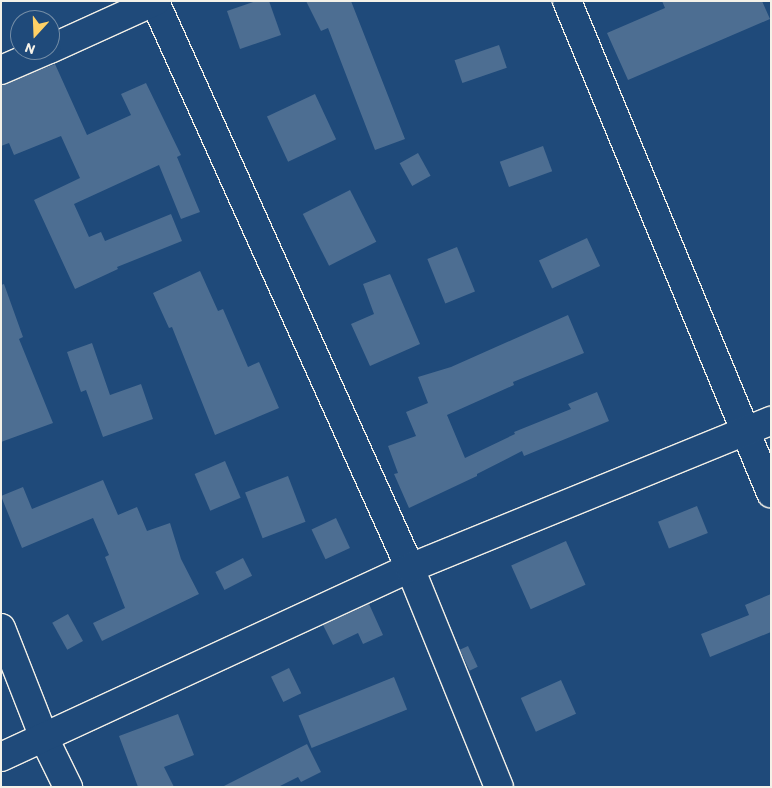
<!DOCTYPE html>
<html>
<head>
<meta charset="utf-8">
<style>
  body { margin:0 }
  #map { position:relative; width:772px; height:788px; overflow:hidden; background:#1f4a7a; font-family:Itim,sans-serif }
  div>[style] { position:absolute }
  .building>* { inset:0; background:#4d6e92; transform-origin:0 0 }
  .roads { filter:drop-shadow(1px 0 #f4f1e8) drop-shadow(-1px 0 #f4f1e8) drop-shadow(0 1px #f4f1e8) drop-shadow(0 -1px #f4f1e8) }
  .minor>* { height:28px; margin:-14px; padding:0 14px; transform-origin:14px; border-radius:14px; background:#1f4a7a }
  span { translate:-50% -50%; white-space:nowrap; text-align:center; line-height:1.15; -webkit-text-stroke:4px #1f4a7a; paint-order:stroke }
  .frame { position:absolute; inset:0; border:2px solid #f4f1e8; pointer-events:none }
  .north { position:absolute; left:10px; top:10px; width:50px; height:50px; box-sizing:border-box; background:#1f4a7a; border:1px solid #748da6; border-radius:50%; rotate:200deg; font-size:14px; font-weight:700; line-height:20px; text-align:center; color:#f4f1e8 }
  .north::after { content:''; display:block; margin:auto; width:18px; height:22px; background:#ffd166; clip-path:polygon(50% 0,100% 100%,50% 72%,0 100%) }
</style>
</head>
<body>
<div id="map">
  <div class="building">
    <i style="clip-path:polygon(256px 1px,269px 1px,281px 35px,240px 49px,227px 11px)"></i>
    <i style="clip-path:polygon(306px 1px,351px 1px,405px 139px,375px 150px,328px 28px,321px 31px)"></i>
    <i style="clip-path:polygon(662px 1px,762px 1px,770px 19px,628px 80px,607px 33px,665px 8px)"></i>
    <i style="left:499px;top:45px;width:24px;height:47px;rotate:71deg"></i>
    <i style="clip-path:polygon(55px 64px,87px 135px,131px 115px,121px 94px,146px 83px,181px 155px,177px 157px,200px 212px,181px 219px,159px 165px,74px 204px,89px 237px,101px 232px,105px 241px,171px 214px,182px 241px,117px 267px,118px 269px,75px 289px,34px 200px,80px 178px,61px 136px,14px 155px,9px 143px,1px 146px,1px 85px)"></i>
    <i style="left:315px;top:94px;width:50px;height:53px;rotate:65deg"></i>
    <i style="left:543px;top:146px;width:27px;height:46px;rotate:70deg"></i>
    <i style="left:418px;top:153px;width:26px;height:21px;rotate:61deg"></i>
    <i style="left:350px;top:190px;width:58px;height:53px;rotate:63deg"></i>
    <i style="left:587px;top:238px;width:31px;height:53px;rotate:65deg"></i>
    <i style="left:457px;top:247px;width:48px;height:32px;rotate:68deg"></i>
    <i style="clip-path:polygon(200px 271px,218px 311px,223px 309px,248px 367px,259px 362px,279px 408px,215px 435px,172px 327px,169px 328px,153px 293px)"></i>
    <i style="clip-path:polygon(390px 274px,420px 344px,370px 366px,351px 324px,374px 314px,363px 284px)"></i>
    <i style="clip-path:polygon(4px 284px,23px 337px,19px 339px,53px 423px,1px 442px,1px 285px)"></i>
    <i style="clip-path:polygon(568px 315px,584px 353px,513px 382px,514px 385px,447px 415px,465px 458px,515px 434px,514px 432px,571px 409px,568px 404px,597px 392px,609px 421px,524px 456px,522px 451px,477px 474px,477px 476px,409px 508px,394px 474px,398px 473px,388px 446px,416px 436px,406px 412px,428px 403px,418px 377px,451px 367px)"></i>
    <i style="clip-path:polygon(92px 343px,110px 395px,141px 384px,153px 419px,103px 437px,86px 390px,81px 392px,67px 352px)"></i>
    <i style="left:225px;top:461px;width:40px;height:33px;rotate:67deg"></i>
    <i style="left:288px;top:476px;width:49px;height:46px;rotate:69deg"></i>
    <i style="clip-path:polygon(103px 480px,118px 515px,137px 507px,147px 531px,170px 523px,181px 559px,199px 594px,102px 641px,93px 623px,125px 608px,105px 557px,109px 555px,93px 518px,22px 548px,1px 496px,23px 487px,32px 509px)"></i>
    <i style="left:697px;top:506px;width:29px;height:42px;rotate:68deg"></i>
    <i style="left:336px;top:518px;width:33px;height:27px;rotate:65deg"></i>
    <i style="left:566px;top:541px;width:48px;height:60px;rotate:66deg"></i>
    <i style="left:243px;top:558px;width:20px;height:31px;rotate:63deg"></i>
    <i style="clip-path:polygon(771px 594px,771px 632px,710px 657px,701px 634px,749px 615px,745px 605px)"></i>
    <i style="clip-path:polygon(369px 604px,383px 635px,363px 644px,358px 633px,333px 645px,323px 625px)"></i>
    <i style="left:68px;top:614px;width:31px;height:18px;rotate:61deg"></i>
    <i style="left:468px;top:646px;width:23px;height:9px;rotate:65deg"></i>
    <i style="left:289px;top:668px;width:28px;height:20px;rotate:64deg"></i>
    <i style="left:394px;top:677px;width:35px;height:103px;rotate:68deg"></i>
    <i style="left:561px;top:680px;width:37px;height:44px;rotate:66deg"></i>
    <i style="clip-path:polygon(178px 714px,194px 755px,164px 767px,174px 787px,138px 787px,119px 736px)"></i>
    <i style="clip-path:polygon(307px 744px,321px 772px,301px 782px,298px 777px,278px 787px,222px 787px)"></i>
  </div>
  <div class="roads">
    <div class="minor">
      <i style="left:567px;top:1px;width:533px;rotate:67.48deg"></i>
      <i style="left:155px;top:2px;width:621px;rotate:65.75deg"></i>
      <i style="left:410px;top:568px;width:236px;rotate:67.9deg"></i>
      <i style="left:50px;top:49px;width:116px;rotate:-24.4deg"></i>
      <i style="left:1px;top:70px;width:50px;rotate:-23.5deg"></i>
      <i style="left:1px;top:628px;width:118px;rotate:68.6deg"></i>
      <i style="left:44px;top:738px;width:55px;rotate:63.9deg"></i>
      <i style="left:1px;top:757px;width:451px;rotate:-24.8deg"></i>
      <i style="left:410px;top:568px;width:390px;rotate:-22.2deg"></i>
    </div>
  </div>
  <div class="frame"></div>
  <div class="north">N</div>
</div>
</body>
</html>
